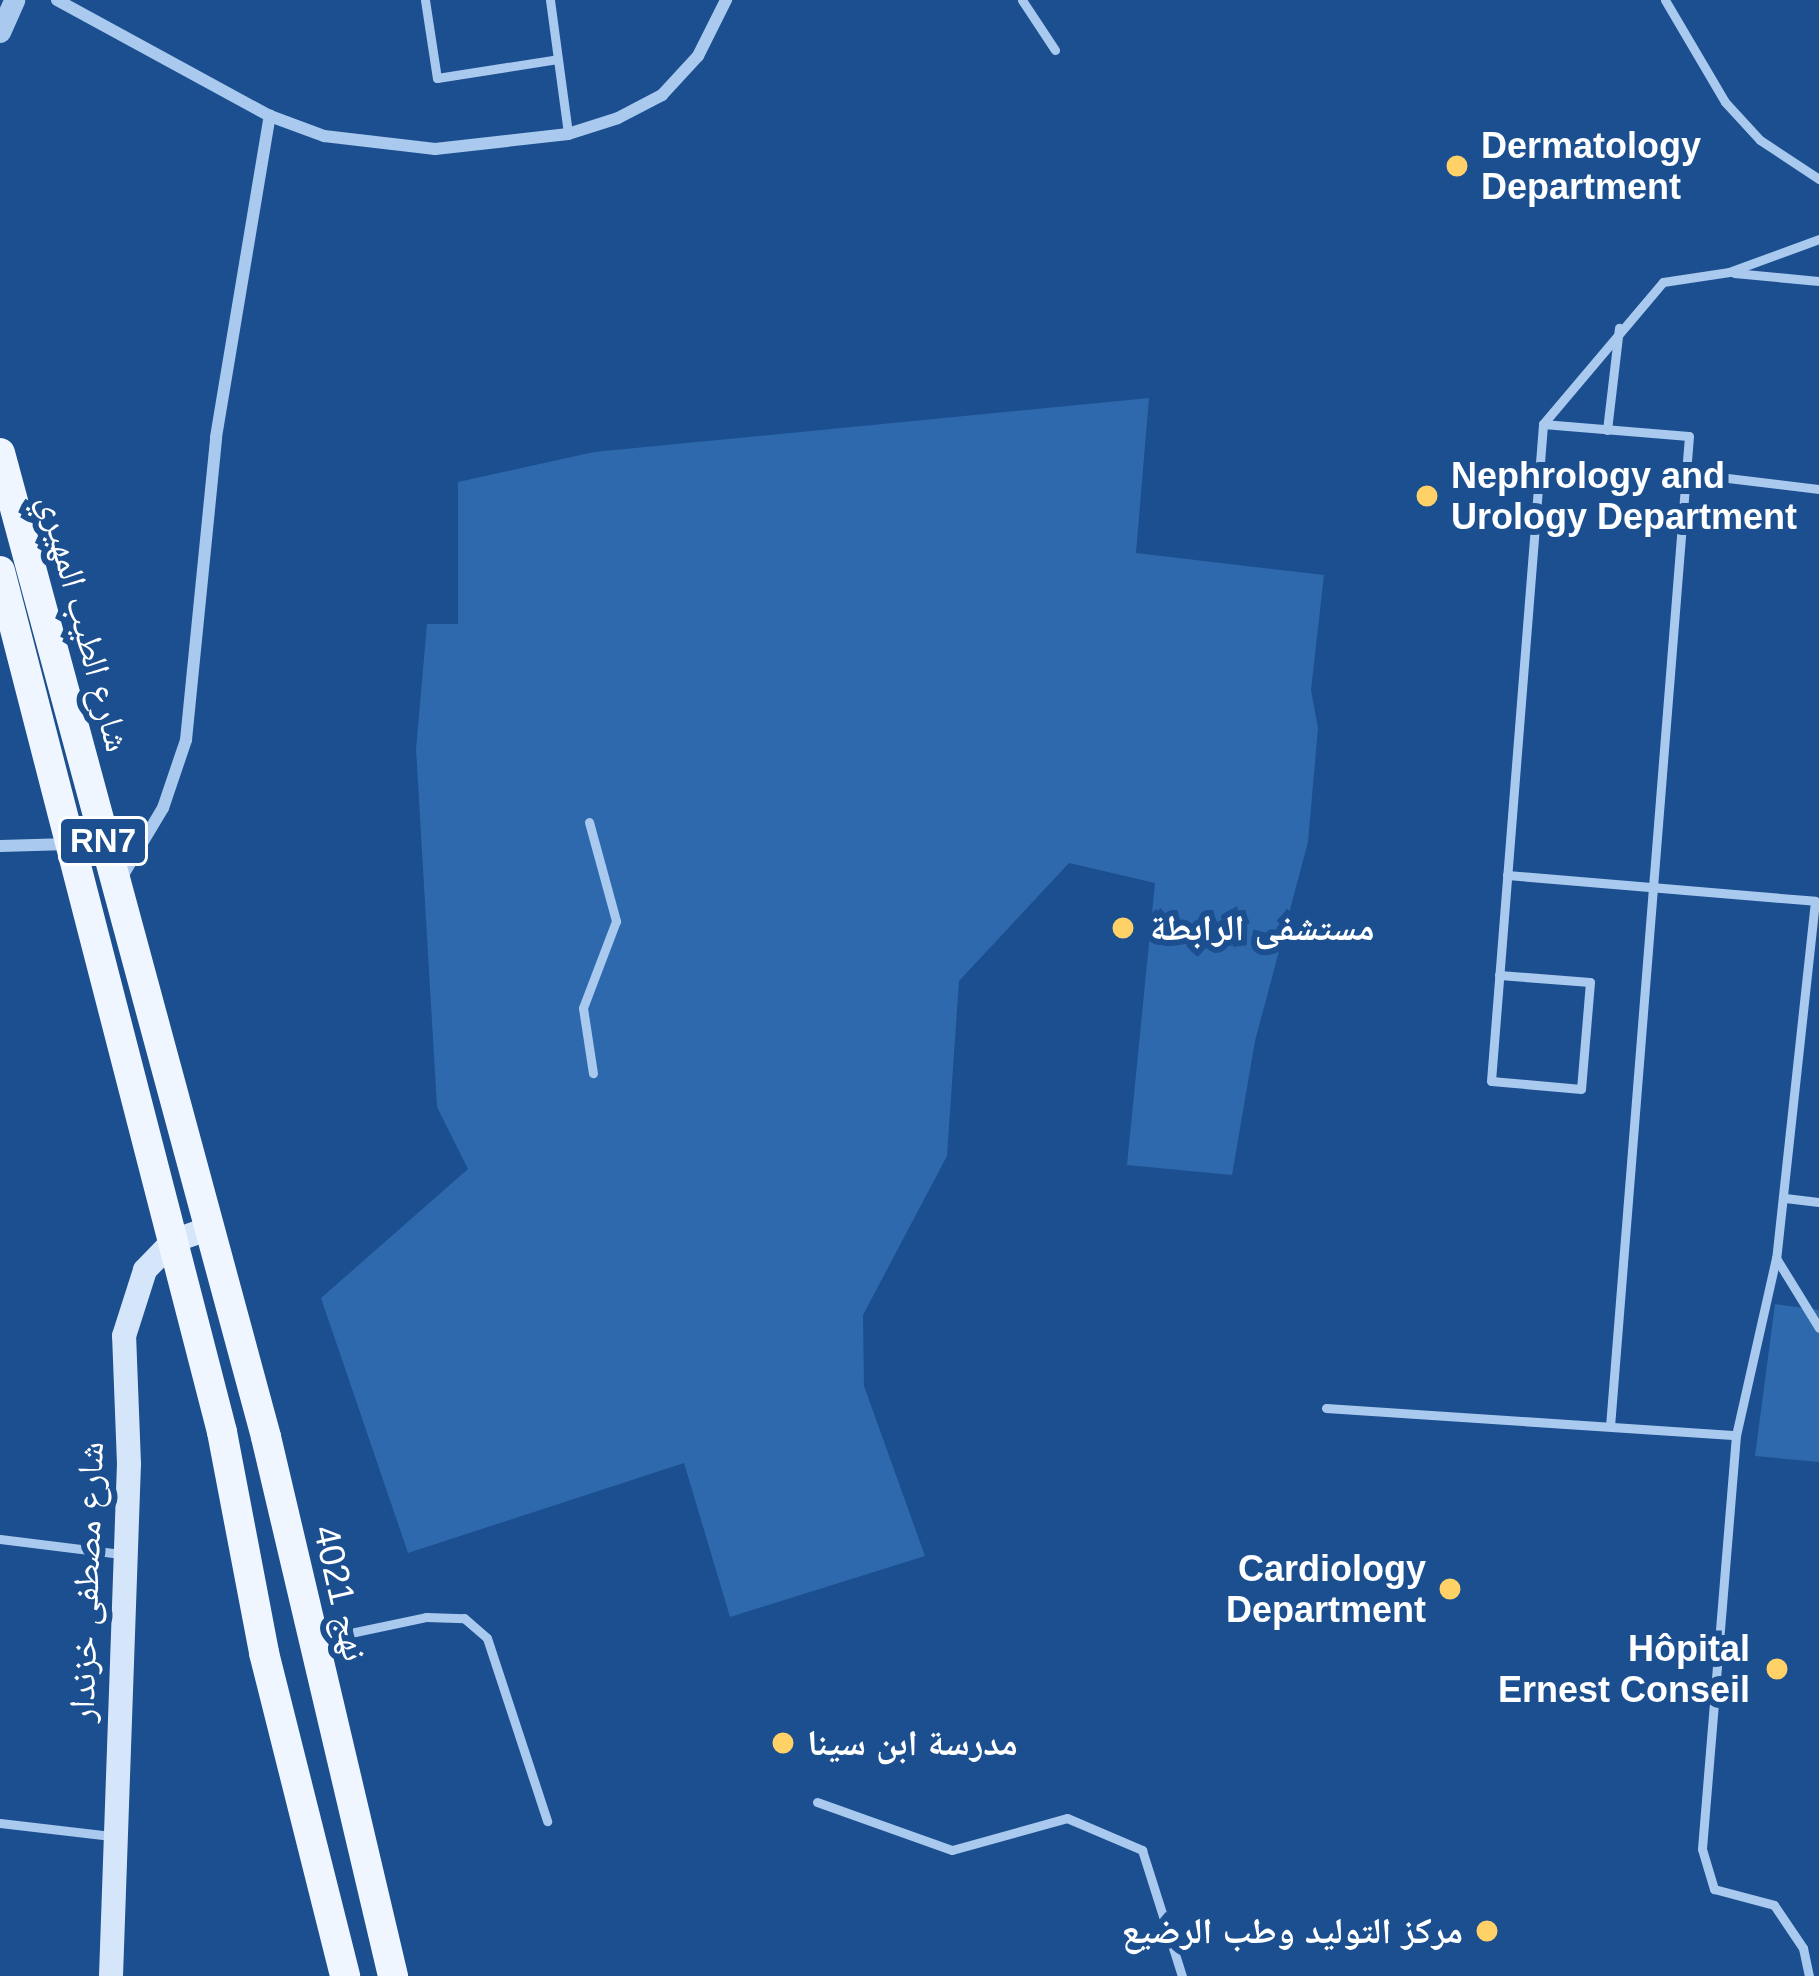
<!DOCTYPE html>
<html>
<head>
<meta charset="utf-8">
<style>
  body { margin:0 }
  #map { position:relative; width:1819px; height:1976px; overflow:hidden; background:#1b4f8f; font-family:Arial,"Noto Naskh Arabic",sans-serif }
  div>[style] { position:absolute }
  .green>* { inset:0; background:#2e69ad }
  .service>* { height:9px; margin:-4.5px; padding:0 4.5px; transform-origin:4.5px; border-radius:4.5px; background:#a9c9ee }
  .minor>* { height:12px; margin:-6px; padding:0 6px; transform-origin:6px; border-radius:6px; background:#a9c9ee }
  .tertiary>* { height:21px; margin:-10.5px; padding:0 10.5px; transform-origin:10.5px; border-radius:10.5px; background:#a9c9ee }
  .secondary>* { height:24px; margin:-12px; padding:0 12px; transform-origin:12px; border-radius:12px; background:#d6e6fa }
  .primary>* { height:30px; margin:-15px; padding:0 15px; transform-origin:15px; border-radius:15px; background:#f0f6ff }
  .dots>* { width:33px; height:33px; translate:-50% -50%; box-sizing:border-box; border:6px solid #1b4f8f; border-radius:50% }
  span { translate:-50% -50%; white-space:nowrap; text-align:center; line-height:1.15; -webkit-text-stroke:12px #1b4f8f; paint-order:stroke }
  .shield-label span { padding:3px 9px; background:#1b4f8f; border:3px solid; border-radius:9px; -webkit-text-stroke-width:0 }
  .shield-label { font-size:33px; color:#fff; font-weight:700 }
  .poi-label { font-size:36px; color:#fff; font-weight:700 }
  .left { translate:0 -50%; text-align:left }
  .right { translate:-100% -50%; text-align:right }
  .street-label { font-size:36px; color:#fff }
</style>
</head>
<body>
<div id="map">
  <div class="green">
    <i style="clip-path:polygon(1149px 398px,1136px 553px,1324px 575px,1311px 690px,1318px 728px,1308px 842px,1255px 1041px,1232px 1175px,1127px 1165px,1155px 883px,1069px 863px,959px 981px,947px 1156px,863px 1315px,864px 1386px,925px 1556px,730px 1617px,684px 1463px,408px 1553px,321px 1298px,468px 1169px,437px 1107px,416px 749px,427px 624px,458px 624px,458px 482px,594px 452px)"></i>
    <i style="clip-path:polygon(1775px 1304px,1819px 1310px,1819px 1462px,1755px 1456px)"></i>
  </div>
  <div class="service">
    <i style="left:425px;top:0;width:79px;rotate:81.3deg"></i>
    <i style="left:437px;top:78px;width:122px;rotate:-8.9deg"></i>
    <i style="left:550px;top:0;width:135px;rotate:82.3deg"></i>
    <i style="left:1022px;top:0;width:60px;rotate:56.6deg"></i>
    <i style="left:1665px;top:0;width:118px;rotate:59.5deg"></i>
    <i style="left:1725px;top:102px;width:52px;rotate:47.4deg"></i>
    <i style="left:1760px;top:140px;width:71px;rotate:33.5deg"></i>
    <i style="left:1734px;top:273px;width:85px;rotate:5.4deg"></i>
    <i style="left:1543px;top:424px;width:186px;rotate:-49.8deg"></i>
    <i style="left:1663px;top:282px;width:67px;rotate:-8.6deg"></i>
    <i style="left:1729px;top:272px;width:96px;rotate:-20.1deg"></i>
    <i style="left:1607px;top:430px;width:103px;rotate:-83.3deg"></i>
    <i style="left:1686px;top:473px;width:134px;rotate:6.9deg"></i>
    <i style="left:589px;top:822px;width:103px;rotate:74.7deg"></i>
    <i style="left:616px;top:921px;width:93px;rotate:110.8deg"></i>
    <i style="left:583px;top:1008px;width:66px;rotate:81.3deg"></i>
    <i style="left:1507px;top:875px;width:309px;rotate:4.8deg"></i>
    <i style="left:1815px;top:901px;width:359px;rotate:96.2deg"></i>
    <i style="left:1776px;top:1258px;width:82px;rotate:58.4deg"></i>
    <i style="left:1499px;top:975px;width:91px;rotate:4.4deg"></i>
    <i style="left:1590px;top:982px;width:107px;rotate:94.8deg"></i>
    <i style="left:1581px;top:1089px;width:90px;rotate:-174.9deg"></i>
    <i style="left:1491px;top:1081px;width:659px;rotate:-85.47deg"></i>
    <i style="left:1543px;top:424px;width:146px;rotate:4.7deg"></i>
    <i style="left:1689px;top:436px;width:993px;rotate:94.56deg"></i>
    <i style="left:1785px;top:1198px;width:34px;rotate:7deg"></i>
    <i style="left:1776px;top:1258px;width:181px;rotate:102.7deg"></i>
    <i style="left:1736px;top:1435px;width:415px;rotate:94.7deg"></i>
    <i style="left:1702px;top:1849px;width:42px;rotate:73.3deg"></i>
    <i style="left:1714px;top:1889px;width:62px;rotate:14.9deg"></i>
    <i style="left:1774px;top:1905px;width:52px;rotate:56deg"></i>
    <i style="left:1803px;top:1948px;width:29px;rotate:78deg"></i>
    <i style="left:1326px;top:1408px;width:411px;rotate:3.8deg"></i>
    <i style="left:0;top:1539px;width:122px;rotate:7.1deg"></i>
    <i style="left:322px;top:1639px;width:106px;rotate:-11.9deg"></i>
    <i style="left:426px;top:1617px;width:38px;rotate:2deg"></i>
    <i style="left:464px;top:1618px;width:30px;rotate:41deg"></i>
    <i style="left:487px;top:1638px;width:193px;rotate:71.8deg"></i>
    <i style="left:817px;top:1802px;width:143px;rotate:19.6deg"></i>
    <i style="left:952px;top:1850px;width:119px;rotate:-15.5deg"></i>
    <i style="left:1067px;top:1818px;width:82px;rotate:23.1deg"></i>
    <i style="left:1142px;top:1850px;width:132px;rotate:72.4deg"></i>
    <i style="left:0;top:1823px;width:112px;rotate:6.7deg"></i>
  </div>
  <div class="minor">
    <i style="left:57px;top:0;width:243px;rotate:28.6deg"></i>
    <i style="left:270px;top:116px;width:58px;rotate:20.3deg"></i>
    <i style="left:324px;top:136px;width:112px;rotate:6.7deg"></i>
    <i style="left:435px;top:149px;width:134px;rotate:-6.4deg"></i>
    <i style="left:568px;top:134px;width:52px;rotate:-17.7deg"></i>
    <i style="left:618px;top:118px;width:50px;rotate:-27.6deg"></i>
    <i style="left:662px;top:95px;width:53px;rotate:-47.3deg"></i>
    <i style="left:698px;top:56px;width:63px;rotate:-63.4deg"></i>
    <i style="left:0;top:846px;width:69px;rotate:-1.7deg"></i>
    <i style="left:120px;top:880px;width:84px;rotate:-59.2deg"></i>
    <i style="left:163px;top:808px;width:72px;rotate:-71.3deg"></i>
    <i style="left:186px;top:740px;width:304px;rotate:-84.3deg"></i>
    <i style="left:216px;top:437px;width:326px;rotate:-80.5deg"></i>
  </div>
  <div class="tertiary">
    <i style="left:0;top:32px;width:35px;rotate:-66deg"></i>
  </div>
  <div class="secondary">
    <i style="left:111px;top:1976px;width:512px;rotate:-87.99deg"></i>
    <i style="left:129px;top:1464px;width:128px;rotate:-92.2deg"></i>
    <i style="left:124px;top:1336px;width:69px;rotate:-72.3deg"></i>
    <i style="left:145px;top:1270px;width:40px;rotate:-46deg"></i>
    <i style="left:173px;top:1241px;width:37px;rotate:-19deg"></i>
  </div>
  <div class="primary">
    <i style="left:0;top:453px;width:1019px;rotate:74.87deg"></i>
    <i style="left:266px;top:1437px;width:554px;rotate:76.74deg"></i>
    <i style="left:0;top:571px;width:889px;rotate:75.54deg"></i>
    <i style="left:222px;top:1432px;width:225px;rotate:79.2deg"></i>
    <i style="left:264px;top:1653px;width:333px;rotate:75.9deg"></i>
  </div>
  <div class="dots">
    <i style="left:1457px;top:166px;background:#ffd166"></i>
    <i style="left:1427px;top:496px;background:#ffd166"></i>
    <i style="left:1123px;top:928px;background:#ffd166"></i>
    <i style="left:1450px;top:1589px;background:#ffd166"></i>
    <i style="left:1777px;top:1669px;background:#ffd166"></i>
    <i style="left:783px;top:1743px;background:#ffd166"></i>
    <i style="left:1487px;top:1931px;background:#ffd166"></i>
  </div>
  <div class="shield-label">
    <span style="left:103px;top:841px">RN7</span>
  </div>
  <div class="poi-label">
    <span class="left" style="left:1481px;top:166px">Dermatology<br>Department</span>
    <span class="left" style="left:1451px;top:496px">Nephrology and<br>Urology Department</span>
    <span class="left" style="left:1150px;top:928px">مستشفى الرابطة</span>
    <span class="right" style="left:1426px;top:1589px">Cardiology<br>Department</span>
    <span class="right" style="left:1750px;top:1669px">Hôpital<br>Ernest Conseil</span>
    <span class="left" style="left:807px;top:1743px">مدرسة ابن سينا</span>
    <span class="right" style="left:1463px;top:1931px">مركز التوليد وطب الرضيع</span>
  </div>
  <div class="street-label">
    <span style="left:85px;top:623px;rotate:75deg">شارع الطيب المهيري</span>
    <span style="left:86px;top:1582px;rotate:-88deg">شارع مصطفى خزندار</span>
    <span style="left:341px;top:1593px;rotate:77deg">نهج 4021</span>
  </div>
</div>
</body>
</html>
